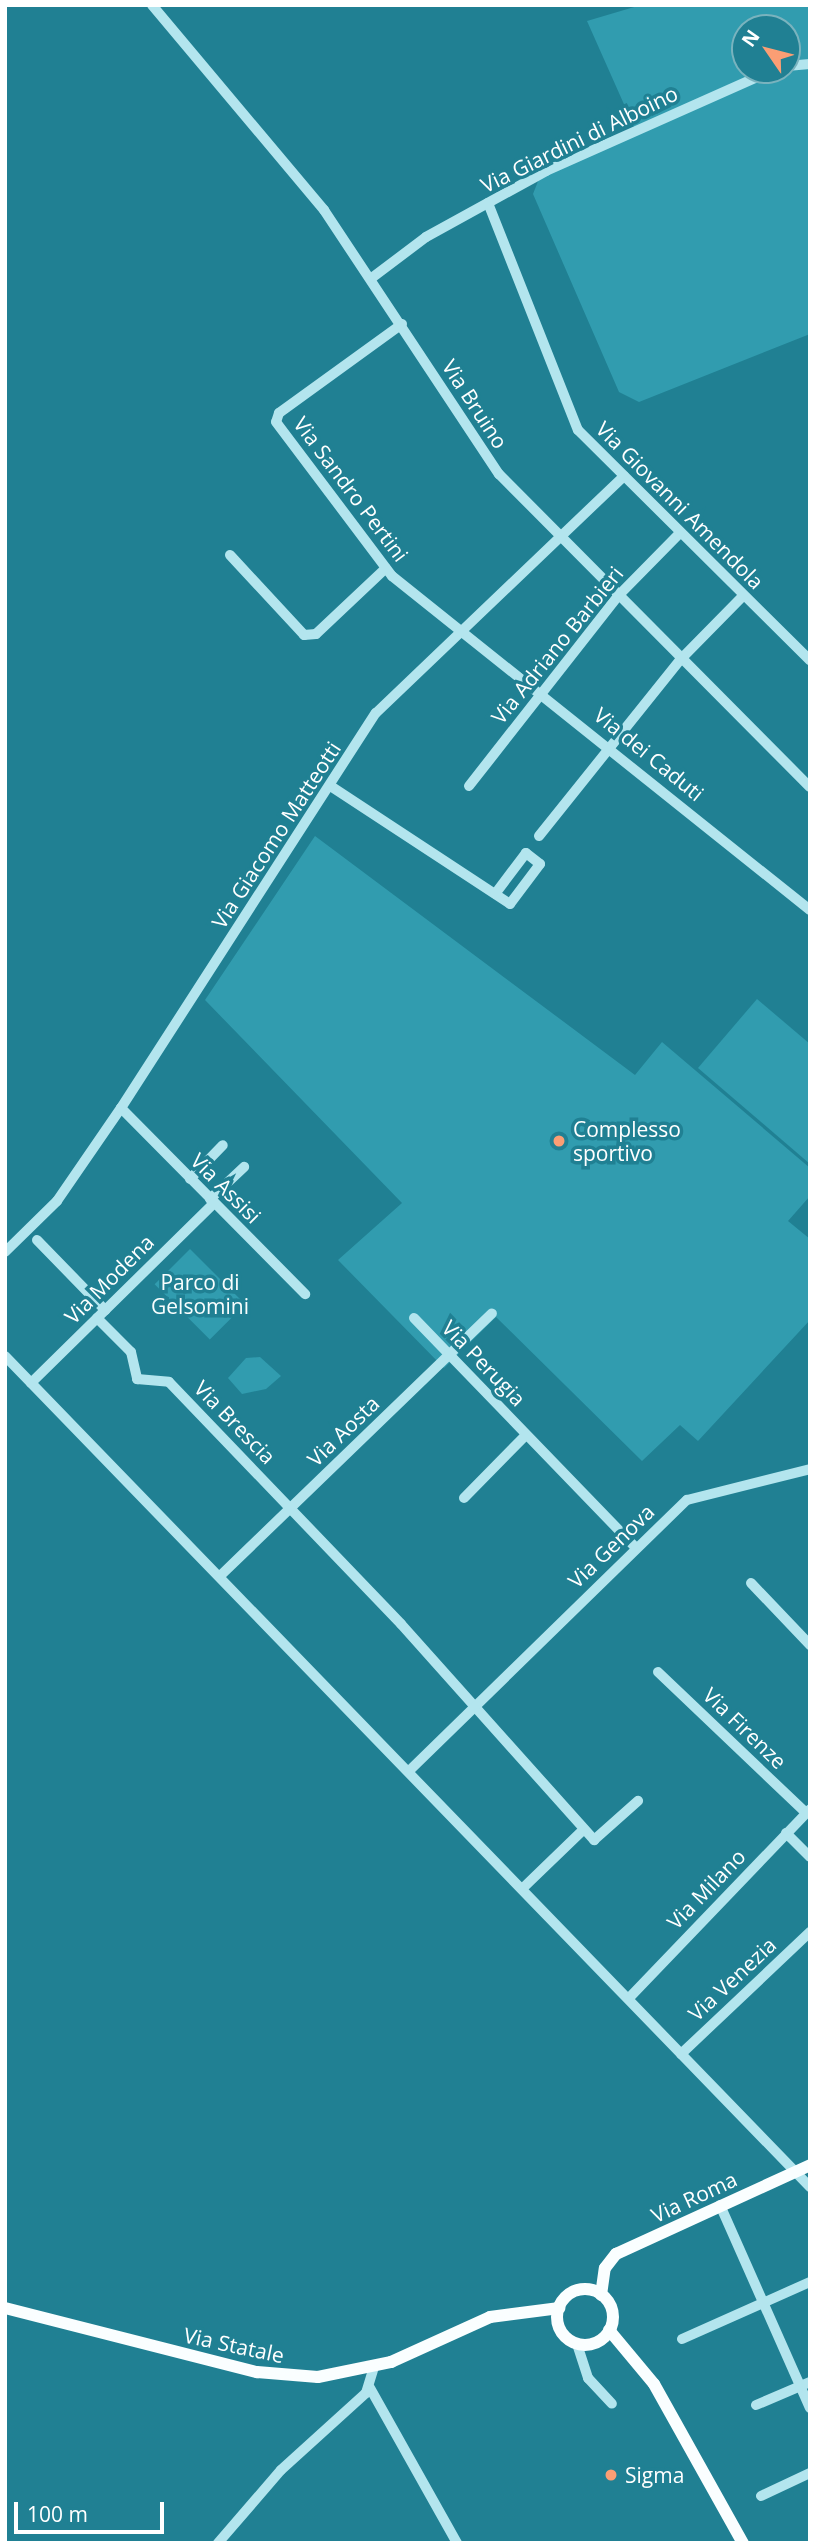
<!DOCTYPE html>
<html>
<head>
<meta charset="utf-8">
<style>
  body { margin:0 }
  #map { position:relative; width:815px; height:2548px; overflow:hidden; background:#208093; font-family:"Open Sans",sans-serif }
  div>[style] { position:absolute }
  .green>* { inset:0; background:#319caf; transform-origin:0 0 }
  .minor>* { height:10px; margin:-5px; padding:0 5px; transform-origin:5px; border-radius:5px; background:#b3e5ee }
  .major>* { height:12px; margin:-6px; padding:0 6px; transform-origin:6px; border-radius:6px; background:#fafeff }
  .major>.ring { margin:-6px; padding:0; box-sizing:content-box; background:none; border:12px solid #fafeff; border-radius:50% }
  .dots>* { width:19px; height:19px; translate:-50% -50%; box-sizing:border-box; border:4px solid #208093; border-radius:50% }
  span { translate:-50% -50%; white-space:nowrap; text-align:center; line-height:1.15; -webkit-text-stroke:7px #208093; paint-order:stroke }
  .street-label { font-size:21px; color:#fff }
  .poi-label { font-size:21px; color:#fff }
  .left { translate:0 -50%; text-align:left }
  .park-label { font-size:21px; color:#f9fefe }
  .frame { position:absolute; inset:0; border:7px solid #fff; pointer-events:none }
  .north { position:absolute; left:731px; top:14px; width:70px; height:70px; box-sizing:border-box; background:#208093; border:2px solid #79b3be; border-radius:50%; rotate:305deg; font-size:19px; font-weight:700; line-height:28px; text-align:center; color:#fff }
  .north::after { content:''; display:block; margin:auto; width:24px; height:32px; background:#fb9e74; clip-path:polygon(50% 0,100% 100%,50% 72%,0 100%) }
  .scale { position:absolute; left:14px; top:2502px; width:150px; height:32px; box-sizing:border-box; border:4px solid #fff; border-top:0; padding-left:9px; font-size:21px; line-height:24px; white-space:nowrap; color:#fff; -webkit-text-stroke:5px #208093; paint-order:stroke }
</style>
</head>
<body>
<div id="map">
  <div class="green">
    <i style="clip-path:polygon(evenodd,641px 5px,810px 5px,810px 334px,639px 402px,619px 392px,533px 194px,542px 171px,635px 129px,587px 21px,641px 5px,745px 28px,787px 28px,787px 70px,745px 70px,745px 28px)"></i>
    <i style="clip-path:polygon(315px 836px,635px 1075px,662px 1042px,810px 1168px,810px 1196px,788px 1221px,810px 1239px,810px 1320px,698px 1441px,680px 1425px,642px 1461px,496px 1317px,444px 1368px,338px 1260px,402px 1203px,205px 1000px)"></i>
    <i style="clip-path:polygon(757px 999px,810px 1044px,810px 1164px,698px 1068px)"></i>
    <i style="left:190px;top:1249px;width:78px;height:50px;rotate:45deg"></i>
    <i style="clip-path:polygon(260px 1357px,281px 1376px,266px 1389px,242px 1394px,228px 1378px,246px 1358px)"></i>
  </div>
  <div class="minor">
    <i style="left:152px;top:5px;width:268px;rotate:50deg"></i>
    <i style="left:324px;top:210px;width:317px;rotate:56.5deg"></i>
    <i style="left:499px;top:474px;width:441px;rotate:45.2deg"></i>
    <i style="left:787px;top:66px;width:23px;rotate:-5deg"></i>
    <i style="left:488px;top:203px;width:244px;rotate:68.4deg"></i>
    <i style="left:578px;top:430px;width:327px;rotate:44.8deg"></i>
    <i style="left:373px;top:277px;width:66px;rotate:-37deg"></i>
    <i style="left:426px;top:237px;width:137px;rotate:-28.8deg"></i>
    <i style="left:546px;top:171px;width:248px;rotate:-24deg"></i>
    <i style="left:402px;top:324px;width:152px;rotate:144.1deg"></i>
    <i style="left:279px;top:413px;width:9px;rotate:108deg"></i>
    <i style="left:276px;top:422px;width:193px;rotate:53deg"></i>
    <i style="left:392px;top:576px;width:535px;rotate:38.63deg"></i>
    <i style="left:230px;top:555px;width:109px;rotate:47.2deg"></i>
    <i style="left:304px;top:635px;width:12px;rotate:-5deg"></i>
    <i style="left:316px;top:634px;width:96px;rotate:-43.3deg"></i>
    <i style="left:469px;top:786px;width:241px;rotate:-51.9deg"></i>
    <i style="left:618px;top:596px;width:88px;rotate:-45.5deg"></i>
    <i style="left:332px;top:787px;width:213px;rotate:33.3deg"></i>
    <i style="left:510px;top:904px;width:50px;rotate:-53.1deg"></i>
    <i style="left:540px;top:864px;width:18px;rotate:-142deg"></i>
    <i style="left:526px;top:853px;width:51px;rotate:127.1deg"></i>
    <i style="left:539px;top:836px;width:227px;rotate:-51.3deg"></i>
    <i style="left:681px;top:659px;width:88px;rotate:-45.5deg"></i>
    <i style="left:121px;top:1108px;width:262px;rotate:45.3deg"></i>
    <i style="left:190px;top:1179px;width:47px;rotate:-45.9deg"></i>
    <i style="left:210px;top:1199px;width:47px;rotate:-43.3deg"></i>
    <i style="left:37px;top:1240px;width:98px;rotate:45.8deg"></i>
    <i style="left:5px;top:1252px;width:73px;rotate:-44.4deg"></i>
    <i style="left:57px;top:1201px;width:113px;rotate:-55.5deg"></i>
    <i style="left:121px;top:1108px;width:470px;rotate:-57.2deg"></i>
    <i style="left:376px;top:713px;width:343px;rotate:-43.7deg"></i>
    <i style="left:97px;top:1318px;width:48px;rotate:45deg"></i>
    <i style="left:131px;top:1352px;width:28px;rotate:77deg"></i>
    <i style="left:137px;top:1379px;width:32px;rotate:5deg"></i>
    <i style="left:169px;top:1382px;width:335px;rotate:46.2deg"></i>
    <i style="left:401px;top:1624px;width:290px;rotate:48.2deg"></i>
    <i style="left:594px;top:1840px;width:59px;rotate:-41.6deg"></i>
    <i style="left:414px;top:1318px;width:320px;rotate:46deg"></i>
    <i style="left:5px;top:1356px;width:1157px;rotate:45.91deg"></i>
    <i style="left:31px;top:1383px;width:257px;rotate:-44.5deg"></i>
    <i style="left:464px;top:1498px;width:88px;rotate:-45.5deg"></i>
    <i style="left:220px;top:1576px;width:378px;rotate:-44deg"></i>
    <i style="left:751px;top:1583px;width:86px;rotate:46.4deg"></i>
    <i style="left:658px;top:1672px;width:203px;rotate:43.6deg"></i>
    <i style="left:410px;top:1770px;width:387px;rotate:-44.3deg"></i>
    <i style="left:687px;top:1500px;width:127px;rotate:-14.1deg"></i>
    <i style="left:786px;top:1833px;width:34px;rotate:45deg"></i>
    <i style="left:524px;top:1887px;width:83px;rotate:-44deg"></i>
    <i style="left:630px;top:1997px;width:260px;rotate:-46.2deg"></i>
    <i style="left:681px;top:2054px;width:178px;rotate:-43.4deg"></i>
    <i style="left:720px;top:2205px;width:222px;rotate:66.1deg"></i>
    <i style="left:682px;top:2339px;width:140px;rotate:-24deg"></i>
    <i style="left:577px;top:2344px;width:36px;rotate:72deg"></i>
    <i style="left:588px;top:2378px;width:35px;rotate:47deg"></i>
    <i style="left:370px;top:2388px;width:178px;rotate:60.7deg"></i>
    <i style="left:756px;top:2405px;width:59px;rotate:-23.1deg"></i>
    <i style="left:761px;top:2496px;width:54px;rotate:-25.1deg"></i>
    <i style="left:218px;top:2543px;width:96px;rotate:-49.2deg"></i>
    <i style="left:281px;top:2470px;width:115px;rotate:-42.2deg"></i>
    <i style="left:366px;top:2393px;width:27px;rotate:-73deg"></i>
  </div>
  <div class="major">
    <i class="ring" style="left:557px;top:2289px;width:44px;height:44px"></i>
    <i style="left:601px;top:2295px;width:27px;rotate:-82deg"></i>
    <i style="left:605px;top:2268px;width:18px;rotate:-52deg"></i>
    <i style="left:616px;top:2254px;width:213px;rotate:-24.6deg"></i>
    <i style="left:5px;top:2308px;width:260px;rotate:14.3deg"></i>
    <i style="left:257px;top:2372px;width:61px;rotate:4.7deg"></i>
    <i style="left:318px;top:2377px;width:75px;rotate:-11.6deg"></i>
    <i style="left:391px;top:2362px;width:109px;rotate:-24.4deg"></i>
    <i style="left:490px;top:2317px;width:70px;rotate:-7.4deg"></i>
    <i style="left:609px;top:2330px;width:70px;rotate:50.2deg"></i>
    <i style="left:654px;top:2384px;width:182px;rotate:60.8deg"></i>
  </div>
  <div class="dots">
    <i style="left:559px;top:1141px;background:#fb9e74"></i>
    <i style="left:611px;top:2475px;background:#fb9e74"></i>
  </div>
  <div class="street-label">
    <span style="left:579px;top:139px;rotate:-26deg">Via Giardini di Alboino</span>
    <span style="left:475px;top:404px;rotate:57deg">Via Bruino</span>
    <span style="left:351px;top:489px;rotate:53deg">Via Sandro Pertini</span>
    <span style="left:680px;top:505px;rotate:45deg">Via Giovanni Amendola</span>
    <span style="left:557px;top:645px;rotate:-51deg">Via Adriano Barbieri</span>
    <span style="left:649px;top:754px;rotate:39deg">Via dei Caduti</span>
    <span style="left:276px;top:835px;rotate:-57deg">Via Giacomo Matteotti</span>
    <span style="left:226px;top:1188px;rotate:45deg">Via Assisi</span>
    <span style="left:109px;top:1279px;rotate:-45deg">Via Modena</span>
    <span style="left:484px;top:1363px;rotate:46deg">Via Perugia</span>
    <span style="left:235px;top:1422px;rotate:46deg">Via Brescia</span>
    <span style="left:343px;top:1431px;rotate:-44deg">Via Aosta</span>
    <span style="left:611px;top:1546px;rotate:-44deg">Via Genova</span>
    <span style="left:745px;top:1728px;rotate:44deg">Via Firenze</span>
    <span style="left:706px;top:1889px;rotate:-46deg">Via Milano</span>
    <span style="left:732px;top:1979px;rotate:-43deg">Via Venezia</span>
    <span style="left:694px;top:2197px;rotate:-25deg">Via Roma</span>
    <span style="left:234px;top:2345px;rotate:12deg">Via Statale</span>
  </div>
  <div class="poi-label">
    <span class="left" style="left:573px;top:1141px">Complesso<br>sportivo</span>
    <span class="left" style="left:625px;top:2475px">Sigma</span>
  </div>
  <div class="park-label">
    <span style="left:200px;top:1294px">Parco di<br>Gelsomini</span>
  </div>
  <div class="frame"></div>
  <div class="north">N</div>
  <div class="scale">100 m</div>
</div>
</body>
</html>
